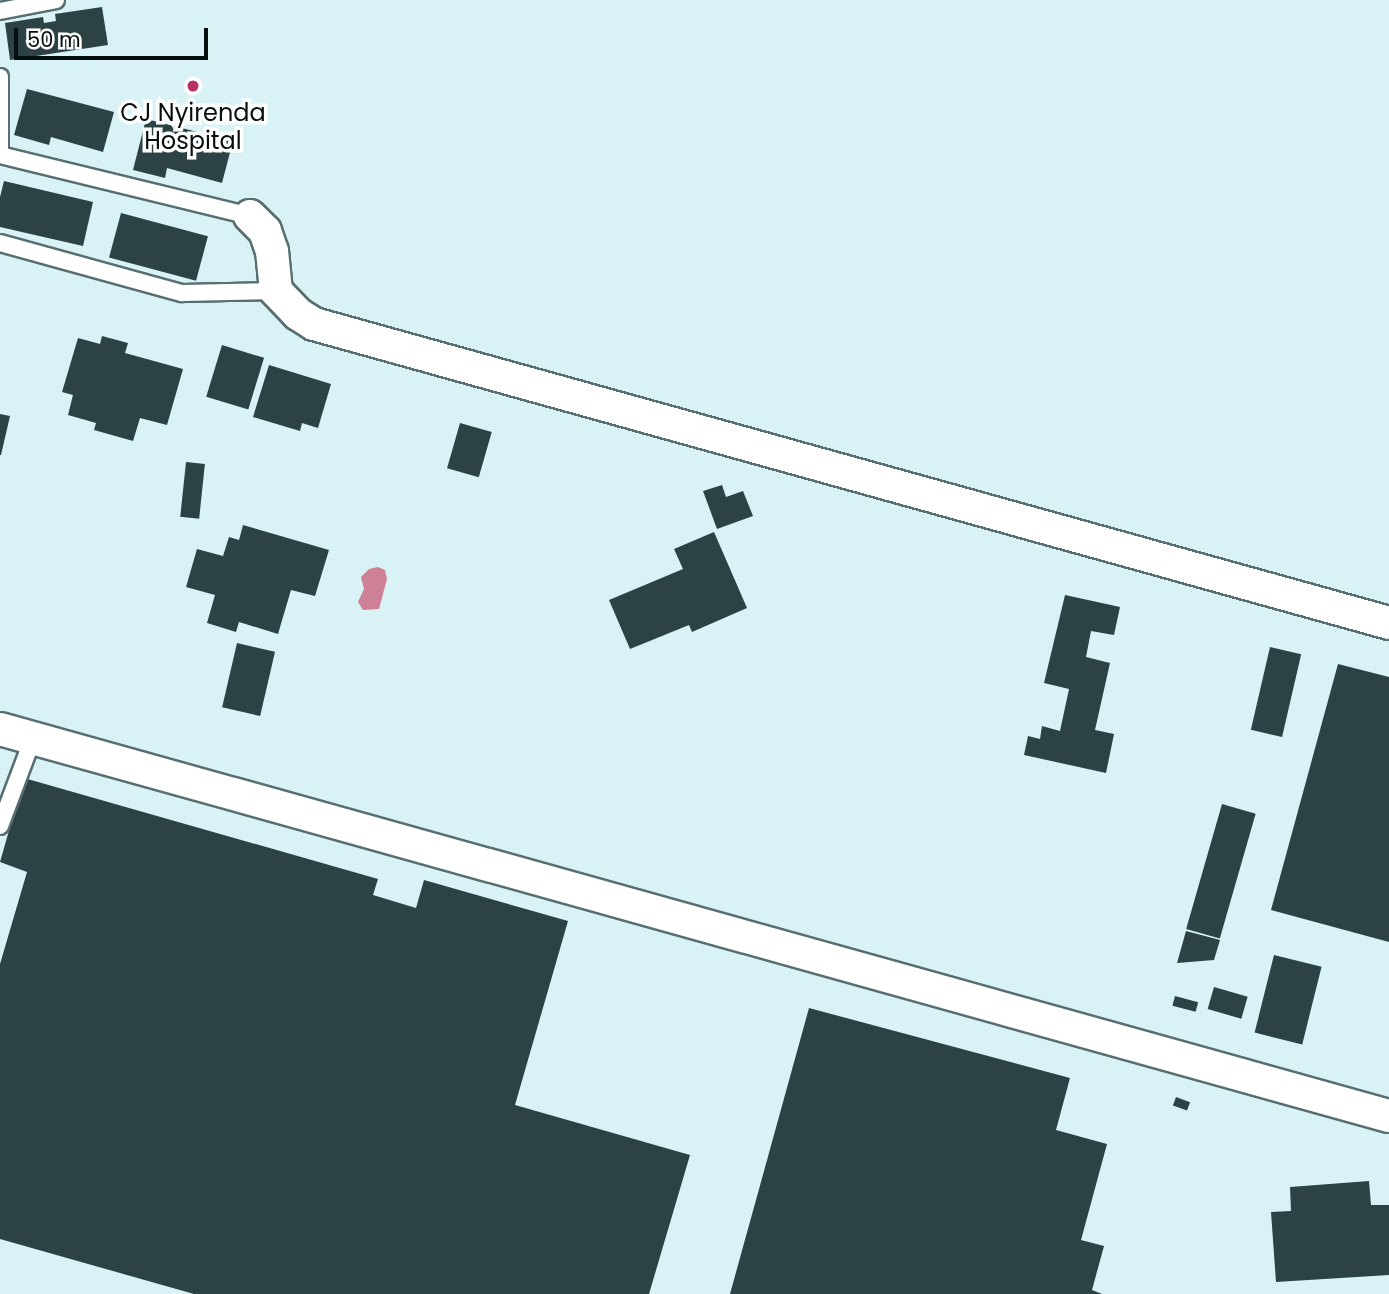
<!DOCTYPE html>
<html>
<head>
<meta charset="utf-8">
<style>
  body { margin:0 }
  #map { position:relative; width:1389px; height:1294px; overflow:hidden; background:#d8f2f5; font-family:Poppins,sans-serif }
  div>[style] { position:absolute }
  .water>* { inset:0; background:#ce8097 }
  .building>* { inset:0; background:#2c4245; transform-origin:0 0 }
  .roads { filter:drop-shadow(2px 0 #586f72) drop-shadow(-2px 0 #586f72) drop-shadow(0 2px #586f72) drop-shadow(0 -2px #586f72) }
  .service>* { height:16px; margin:-8px; padding:0 8px; transform-origin:8px; border-radius:8px; background:#fff }
  .minor>* { height:32px; margin:-16px; padding:0 16px; transform-origin:16px; border-radius:16px; background:#fff }
  .dots>* { width:19px; height:19px; translate:-50% -50%; box-sizing:border-box; border:4px solid #fff; border-radius:50% }
  span { translate:-50% -50%; white-space:nowrap; text-align:center; line-height:1.15; -webkit-text-stroke:7px #fff; paint-order:stroke }
  .poi-label { font-size:24px; color:#070f11 }
  .scale { position:absolute; left:14px; top:28px; width:194px; height:32px; box-sizing:border-box; border:4px solid #070f11; border-top:0; padding-left:9px; font-size:21px; line-height:24px; white-space:nowrap; color:#070f11; -webkit-text-stroke:5px #fff; paint-order:stroke }
</style>
</head>
<body>
<div id="map">
  <div class="water">
    <i style="clip-path:polygon(378px 567px,385px 570px,387px 579px,379px 609px,363px 610px,358px 602px,364px 589px,361px 577px,369px 569px)"></i>
  </div>
  <div class="building">
    <i style="clip-path:polygon(102px 7px,108px 45px,10px 60px,5px 23px,43px 17px,44px 23px,56px 21px,55px 14px)"></i>
    <i style="clip-path:polygon(27px 89px,114px 112px,103px 152px,51px 137px,49px 145px,14px 135px)"></i>
    <i style="clip-path:polygon(146px 119px,233px 141px,222px 183px,167px 168px,165px 178px,133px 170px)"></i>
    <i style="clip-path:polygon(4px 181px,93px 202px,83px 246px,0 227px,0 197px)"></i>
    <i style="left:121px;top:213px;width:90px;height:46px;rotate:15deg"></i>
    <i style="clip-path:polygon(102px 336px,128px 343px,125px 353px,183px 369px,167px 425px,140px 418px,133px 441px,94px 430px,96px 423px,68px 415px,73px 395px,62px 392px,78px 338px,100px 344px)"></i>
    <i style="left:222px;top:345px;width:44px;height:54px;rotate:17deg"></i>
    <i style="clip-path:polygon(269px 365px,331px 384px,318px 428px,302px 423px,300px 431px,253px 417px)"></i>
    <i style="clip-path:polygon(0 414px,10px 416px,1px 455px,0 455px)"></i>
    <i style="left:460px;top:423px;width:33px;height:47px;rotate:16deg"></i>
    <i style="left:186px;top:462px;width:19px;height:55px;rotate:6deg"></i>
    <i style="clip-path:polygon(722px 485px,726px 497px,743px 491px,753px 516px,717px 529px,703px 491px)"></i>
    <i style="clip-path:polygon(243px 525px,329px 550px,315px 596px,291px 590px,278px 634px,239px 622px,236px 632px,207px 623px,215px 595px,186px 587px,197px 549px,223px 556px,229px 537px,239px 540px)"></i>
    <i style="clip-path:polygon(714px 532px,747px 608px,692px 632px,689px 625px,630px 649px,609px 600px,683px 569px,674px 549px)"></i>
    <i style="clip-path:polygon(1065px 595px,1120px 607px,1114px 635px,1091px 631px,1086px 657px,1110px 663px,1095px 730px,1114px 734px,1106px 773px,1024px 755px,1028px 736px,1040px 739px,1042px 726px,1060px 731px,1069px 689px,1044px 683px)"></i>
    <i style="left:237px;top:643px;width:39px;height:66px;rotate:13deg"></i>
    <i style="left:1270px;top:647px;width:32px;height:85px;rotate:13deg"></i>
    <i style="clip-path:polygon(1338px 664px,1389px 677px,1389px 942px,1271px 910px)"></i>
    <i style="clip-path:polygon(24px 778px,378px 879px,373px 895px,416px 908px,424px 880px,568px 921px,515px 1105px,690px 1155px,649px 1294px,194px 1294px,0 1239px,0 964px,27px 872px,0 862px)"></i>
    <i style="left:1222px;top:804px;width:35px;height:130px;rotate:16deg"></i>
    <i style="clip-path:polygon(1186px 931px,1220px 940px,1214px 960px,1177px 963px)"></i>
    <i style="left:1274px;top:955px;width:49px;height:80px;rotate:14deg"></i>
    <i style="left:1214px;top:987px;width:35px;height:23px;rotate:16deg"></i>
    <i style="left:1175px;top:996px;width:24px;height:10px;rotate:15deg"></i>
    <i style="clip-path:polygon(809px 1008px,1070px 1078px,1056px 1130px,1107px 1144px,1081px 1240px,1104px 1246px,1092px 1290px,1102px 1294px,730px 1294px)"></i>
    <i style="left:1176px;top:1097px;width:15px;height:9px;rotate:20deg"></i>
    <i style="clip-path:polygon(1369px 1181px,1371px 1205px,1389px 1205px,1389px 1275px,1276px 1282px,1271px 1212px,1291px 1211px,1290px 1187px)"></i>
  </div>
  <div class="roads">
    <div class="service">
      <i style="left:0;top:11px;width:57px;rotate:-11.1deg"></i>
      <i style="left:0;top:77px;width:78px;rotate:90deg"></i>
      <i style="left:0;top:155px;width:257px;rotate:13.7deg"></i>
      <i style="left:0;top:243px;width:189px;rotate:15.4deg"></i>
      <i style="left:182px;top:293px;width:94px;rotate:-1.2deg"></i>
      <i style="left:0;top:826px;width:94px;rotate:-69.4deg"></i>
    </div>
    <div class="minor">
      <i style="left:250px;top:216px;width:21px;rotate:45deg"></i>
      <i style="left:265px;top:231px;width:21px;rotate:71deg"></i>
      <i style="left:272px;top:251px;width:40px;rotate:84.3deg"></i>
      <i style="left:276px;top:291px;width:32px;rotate:46deg"></i>
      <i style="left:298px;top:314px;width:19px;rotate:32deg"></i>
      <i style="left:314px;top:324px;width:1116px;rotate:15.54deg"></i>
      <i style="left:0;top:729px;width:1442px;rotate:15.57deg"></i>
    </div>
  </div>
  <div class="dots">
    <i style="left:193px;top:86px;background:#ba2f67"></i>
  </div>
  <div class="poi-label">
    <span style="left:193px;top:127px">CJ Nyirenda<br>Hospital</span>
  </div>
  <div class="scale">50 m</div>
</div>
</body>
</html>
